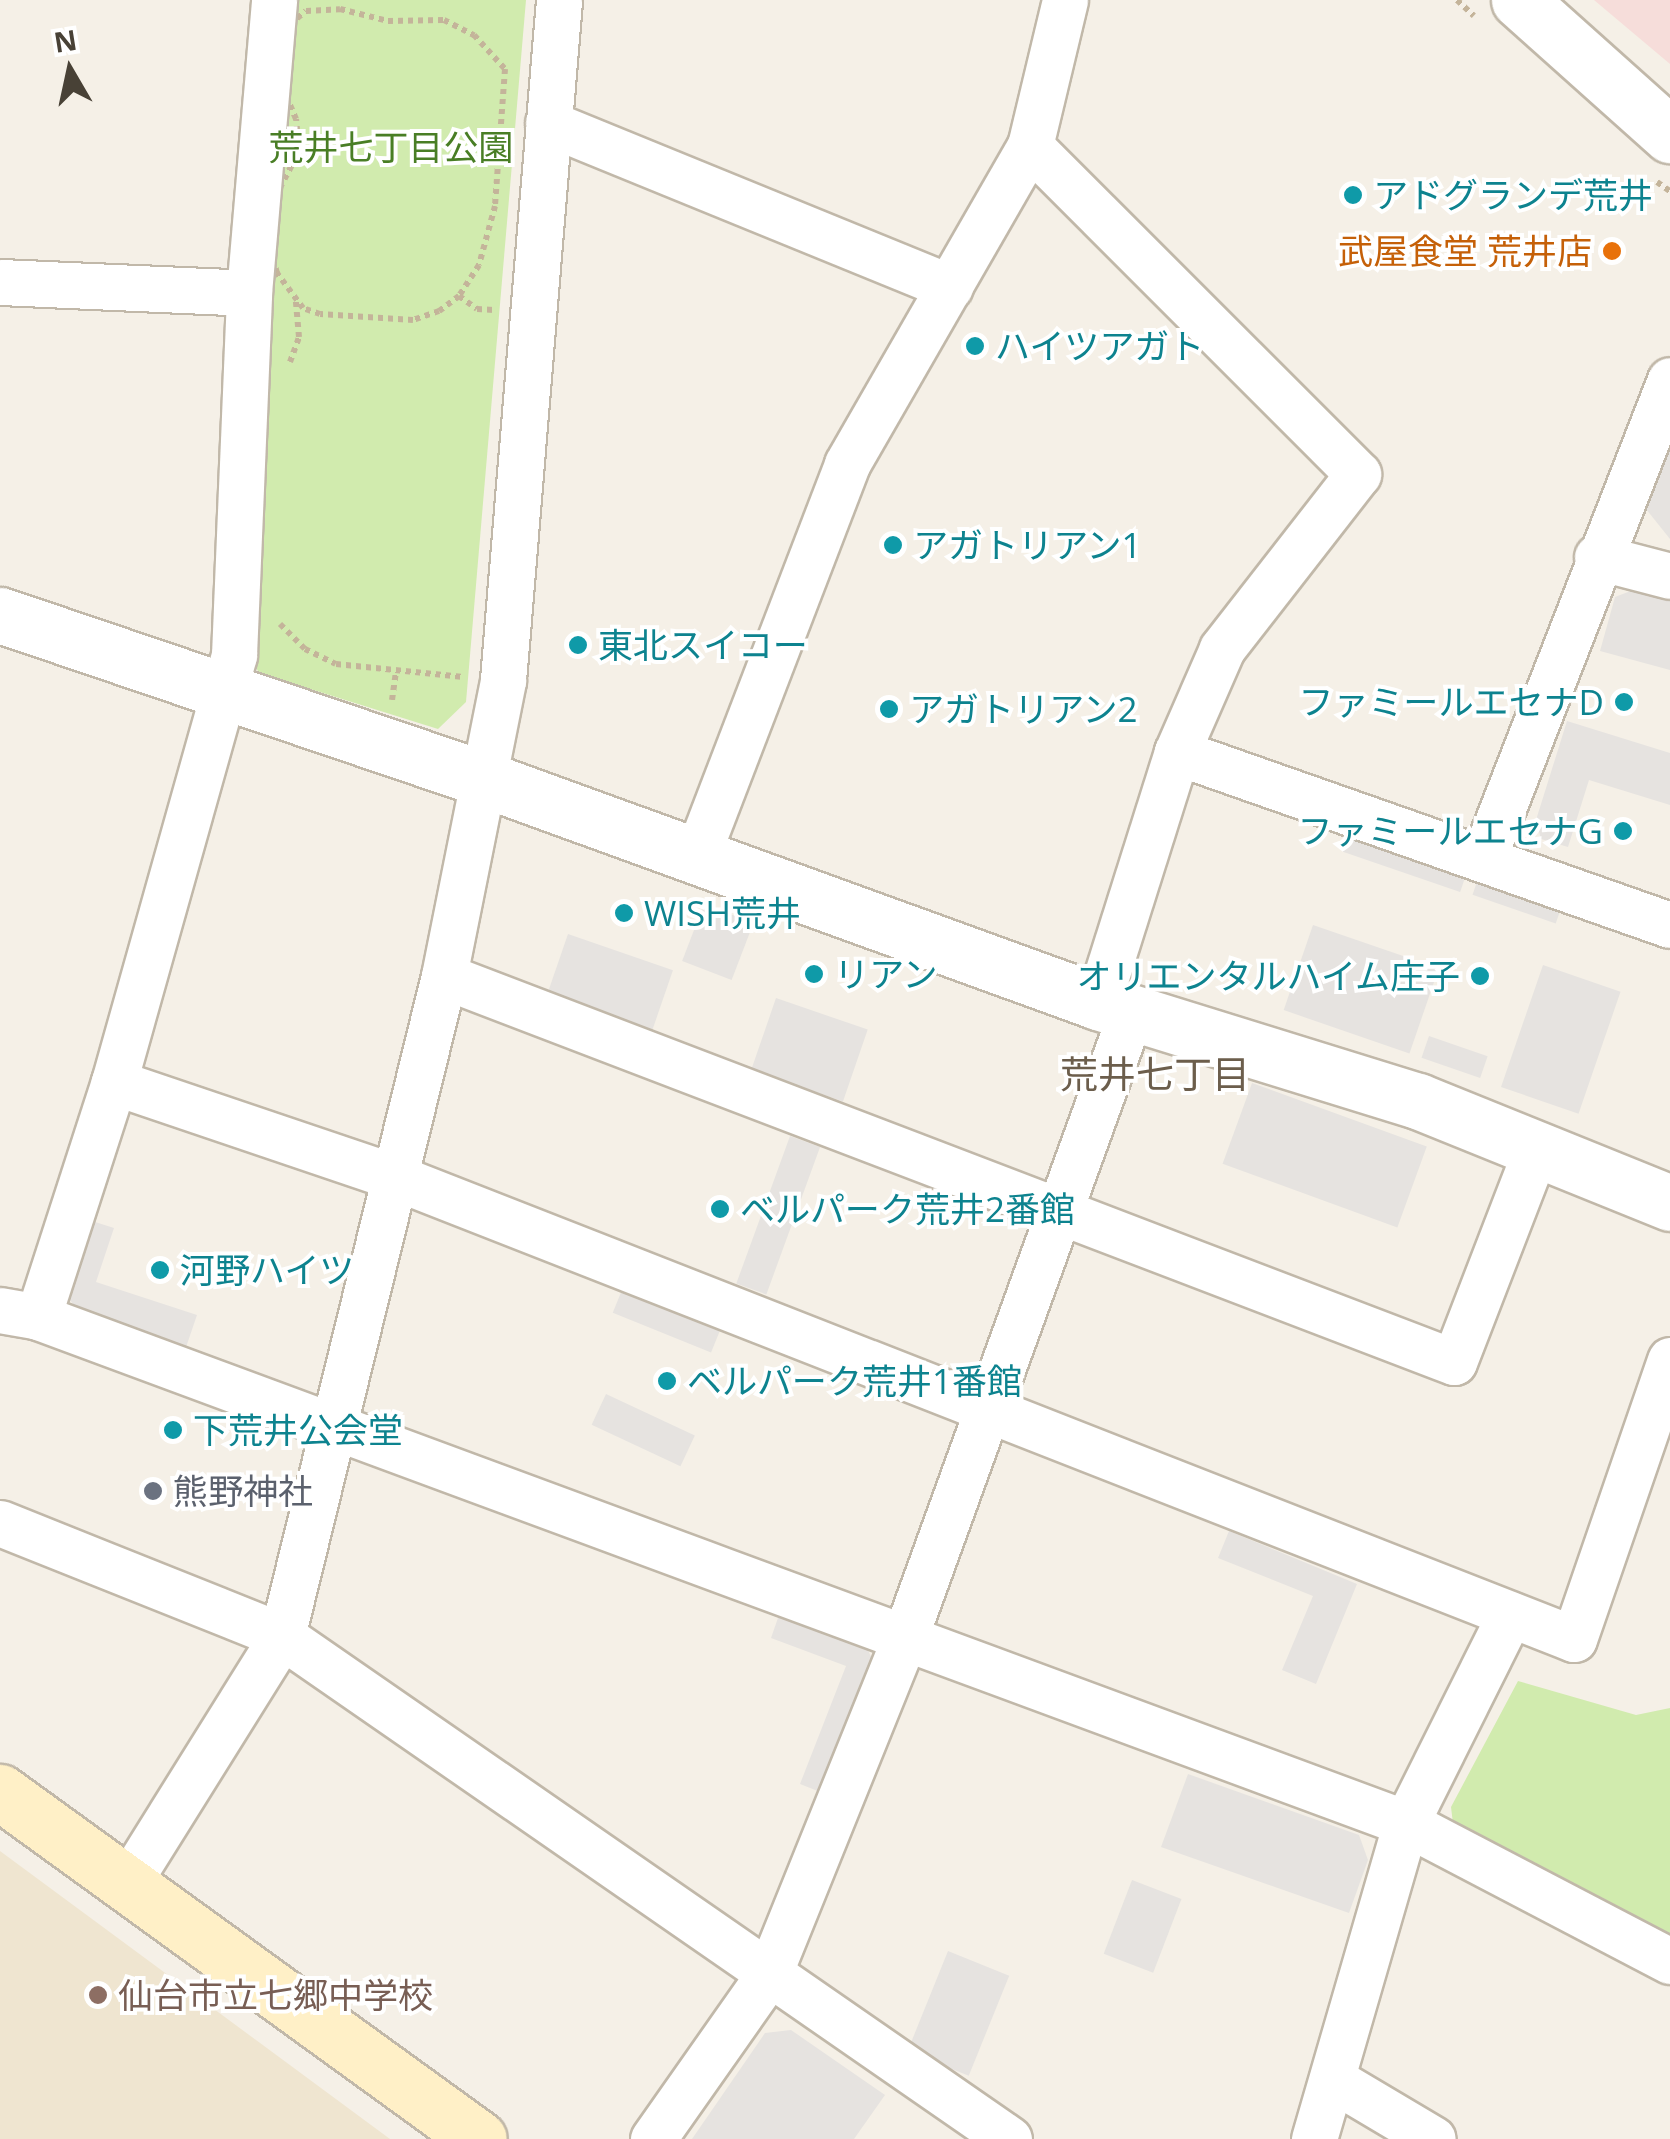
<!DOCTYPE html>
<html>
<head>
<meta charset="utf-8">
<style>
  body { margin:0 }
  #map { position:relative; width:1670px; height:2139px; overflow:hidden; background:#f5f0e7; font-family:"Open Sans","Noto Sans JP",sans-serif }
  div>[style] { position:absolute }
  .education>* { inset:0; background:#efe5d0 }
  .medical>* { inset:0; background:#f6ddda }
  .green>* { inset:0; background:#d1ebae }
  .parking>* { inset:0; background:#e6e3e0; transform-origin:0 0 }
  .path>* { height:6px; margin-top:-3px; transform-origin:0; background:repeating-linear-gradient(90deg,#c4b49a 0 5px,transparent 0 10px) }
  .roads { filter:drop-shadow(2px 0 #c1b8a9) drop-shadow(-2px 0 #c1b8a9) drop-shadow(0 2px #c1b8a9) drop-shadow(0 -2px #c1b8a9) }
  .minor>* { height:45px; margin:-22.5px; padding:0 22.5px; transform-origin:22.5px; border-radius:22.5px; background:#fff }
  .tertiary>* { height:55px; margin:-27.5px; padding:0 27.5px; transform-origin:27.5px; border-radius:27.5px; background:#fff }
  .secondary>* { height:55px; margin:-27.5px; padding:0 27.5px; transform-origin:27.5px; border-radius:27.5px; background:#fff0c7 }
  .dots>* { width:28px; height:28px; translate:-50% -50%; box-sizing:border-box; border:5px solid #fff; border-radius:50% }
  span { translate:-50% -50%; white-space:nowrap; text-align:center; line-height:1.15; -webkit-text-stroke:8px #fff; paint-order:stroke }
  .park-label { font-size:35px; color:#497e25 }
  .culture-label { font-size:35px; color:#0d838f }
  .left { translate:0 -50%; text-align:left }
  .right { translate:-100% -50%; text-align:right }
  .food-label { font-size:35px; color:#c56008 }
  .worship-label { font-size:35px; color:#5b616d }
  .education-label { font-size:35px; color:#785e54 }
  .neighbourhood-label { font-size:38px; color:#6c5e4c }
  .north { position:absolute; left:20px; top:20px; width:100px; height:100px; -webkit-text-stroke:8px #fff; paint-order:stroke; rotate:351deg; font-size:28px; font-weight:700; line-height:40px; text-align:center; color:#484136 }
  .north::after { content:''; display:block; margin:auto; width:35px; height:45px; background:#484136; clip-path:polygon(50% 0,100% 100%,50% 72%,0 100%) }
</style>
</head>
<body>
<div id="map">
  <div class="education">
    <i style="clip-path:polygon(0 1851px,390px 2139px,0 2139px)"></i>
  </div>
  <div class="medical">
    <i style="clip-path:polygon(1594px 0,1670px 0,1670px 64px)"></i>
  </div>
  <div class="green">
    <i style="clip-path:polygon(274px 0,526px 0,466px 702px,438px 729px,259px 673px,247px 651px)"></i>
    <i style="clip-path:polygon(1518px 1681px,1636px 1715px,1670px 1708px,1670px 1933px,1656px 1935px,1454px 1832px,1451px 1807px)"></i>
  </div>
  <div class="parking">
    <i style="clip-path:polygon(1670px 446px,1670px 539px,1646px 509px)"></i>
    <i style="clip-path:polygon(1646px 585px,1670px 591px,1670px 670px,1600px 651px,1615px 597px)"></i>
    <i style="clip-path:polygon(1567px 721px,1670px 753px,1670px 805px,1589px 780px,1568px 847px,1541px 839px,1536px 820px)"></i>
    <i style="left:1351px;top:828px;width:124px;height:25px;rotate:19deg"></i>
    <i style="left:1480px;top:873px;width:88px;height:23px;rotate:19deg"></i>
    <i style="left:704px;top:904px;width:53px;height:61px;rotate:21deg"></i>
    <i style="left:1313px;top:925px;width:133px;height:90px;rotate:19deg"></i>
    <i style="left:568px;top:934px;width:111px;height:68px;rotate:19deg"></i>
    <i style="left:1543px;top:965px;width:82px;height:129px;rotate:19deg"></i>
    <i style="left:776px;top:998px;width:97px;height:76px;rotate:19deg"></i>
    <i style="left:1429px;top:1036px;width:62px;height:23px;rotate:19deg"></i>
    <i style="left:1252px;top:1083px;width:186px;height:86px;rotate:20deg"></i>
    <i style="left:790px;top:1136px;width:32px;height:157px;rotate:20deg"></i>
    <i style="clip-path:polygon(92px 1221px,114px 1228px,96px 1282px,197px 1315px,183px 1356px,88px 1324px,67px 1296px)"></i>
    <i style="left:624px;top:1285px;width:106px;height:30px;rotate:22deg"></i>
    <i style="left:606px;top:1394px;width:98px;height:34px;rotate:25deg"></i>
    <i style="clip-path:polygon(1229px 1531px,1357px 1584px,1316px 1684px,1282px 1670px,1313px 1596px,1218px 1558px)"></i>
    <i style="clip-path:polygon(779px 1615px,867px 1648px,879px 1674px,833px 1797px,800px 1784px,846px 1666px,771px 1638px)"></i>
    <i style="clip-path:polygon(1188px 1774px,1359px 1835px,1368px 1860px,1349px 1913px,1161px 1847px)"></i>
    <i style="left:1132px;top:1880px;width:53px;height:79px;rotate:21deg"></i>
    <i style="left:948px;top:1951px;width:66px;height:108px;rotate:22deg"></i>
    <i style="clip-path:polygon(791px 2030px,885px 2095px,854px 2139px,692px 2139px,765px 2033px)"></i>
  </div>
  <div class="path">
    <i style="left:1457px;top:0;width:23px;rotate:43deg"></i>
    <i style="left:340px;top:9px;width:49px;rotate:14deg"></i>
    <i style="left:388px;top:21px;width:56px;rotate:-1deg"></i>
    <i style="left:444px;top:20px;width:34px;rotate:27deg"></i>
    <i style="left:474px;top:35px;width:46px;rotate:47.6deg"></i>
    <i style="left:505px;top:69px;width:137px;rotate:94.2deg"></i>
    <i style="left:495px;top:206px;width:61px;rotate:105.2deg"></i>
    <i style="left:479px;top:265px;width:37px;rotate:123deg"></i>
    <i style="left:459px;top:296px;width:25px;rotate:143deg"></i>
    <i style="left:439px;top:311px;width:28px;rotate:161deg"></i>
    <i style="left:413px;top:320px;width:93px;rotate:-176.3deg"></i>
    <i style="left:320px;top:314px;width:18px;rotate:-161deg"></i>
    <i style="left:303px;top:308px;width:44px;rotate:-126.6deg"></i>
    <i style="left:277px;top:273px;width:19px;rotate:-106deg"></i>
    <i style="left:272px;top:255px;width:58px;rotate:-87deg"></i>
    <i style="left:275px;top:197px;width:41px;rotate:-62.2deg"></i>
    <i style="left:294px;top:161px;width:20px;rotate:-79deg"></i>
    <i style="left:298px;top:141px;width:22px;rotate:-95deg"></i>
    <i style="left:296px;top:119px;width:21px;rotate:-113deg"></i>
    <i style="left:288px;top:100px;width:25px;rotate:-135deg"></i>
    <i style="left:270px;top:82px;width:12px;rotate:-24deg"></i>
    <i style="left:281px;top:77px;width:46px;rotate:-88.8deg"></i>
    <i style="left:282px;top:31px;width:31px;rotate:-40deg"></i>
    <i style="left:306px;top:11px;width:34px;rotate:-3deg"></i>
    <i style="left:1657px;top:182px;width:16px;rotate:35deg"></i>
    <i style="left:459px;top:296px;width:22px;rotate:36deg"></i>
    <i style="left:477px;top:309px;width:17px;rotate:3deg"></i>
    <i style="left:290px;top:362px;width:27px;rotate:-70deg"></i>
    <i style="left:299px;top:337px;width:36px;rotate:-95deg"></i>
    <i style="left:280px;top:624px;width:35px;rotate:45deg"></i>
    <i style="left:305px;top:649px;width:34px;rotate:26deg"></i>
    <i style="left:336px;top:664px;width:128px;rotate:5.8deg"></i>
    <i style="left:392px;top:700px;width:28px;rotate:-82deg"></i>
  </div>
  <div class="roads">
    <div class="minor">
      <i style="left:548px;top:123px;width:434px;rotate:22.2deg"></i>
      <i style="left:1030px;top:146px;width:464px;rotate:45deg"></i>
      <i style="left:1358px;top:474px;width:222px;rotate:127.9deg"></i>
      <i style="left:1222px;top:649px;width:112px;rotate:113.6deg"></i>
      <i style="left:1177px;top:752px;width:262px;rotate:107.5deg"></i>
      <i style="left:0;top:282px;width:249px;rotate:2.5deg"></i>
      <i style="left:1597px;top:557px;width:75px;rotate:14.6deg"></i>
      <i style="left:1177px;top:752px;width:522px;rotate:19.34deg"></i>
      <i style="left:696px;top:858px;width:422px;rotate:-69deg"></i>
      <i style="left:847px;top:464px;width:367px;rotate:-60.1deg"></i>
      <i style="left:1030px;top:146px;width:150px;rotate:-76.5deg"></i>
      <i style="left:1483px;top:859px;width:514px;rotate:-68.67deg"></i>
      <i style="left:444px;top:976px;width:1081px;rotate:20.92deg"></i>
      <i style="left:1454px;top:1362px;width:228px;rotate:-68.9deg"></i>
      <i style="left:114px;top:1082px;width:297px;rotate:18.7deg"></i>
      <i style="left:395px;top:1177px;width:1266px;rotate:21.4deg"></i>
      <i style="left:1574px;top:1639px;width:295px;rotate:-71deg"></i>
      <i style="left:0;top:1310px;width:39px;rotate:10deg"></i>
      <i style="left:38px;top:1317px;width:1459px;rotate:20.3deg"></i>
      <i style="left:1406px;top:1823px;width:298px;rotate:27.6deg"></i>
      <i style="left:38px;top:1317px;width:247px;rotate:-72.1deg"></i>
      <i style="left:114px;top:1082px;width:444px;rotate:-74.3deg"></i>
      <i style="left:234px;top:655px;width:362px;rotate:-87.6deg"></i>
      <i style="left:249px;top:293px;width:294px;rotate:-85.1deg"></i>
      <i style="left:0;top:1523px;width:304px;rotate:21.8deg"></i>
      <i style="left:282px;top:1636px;width:884px;rotate:34.68deg"></i>
      <i style="left:127px;top:1884px;width:292px;rotate:-58deg"></i>
      <i style="left:282px;top:1636px;width:680px;rotate:-76.21deg"></i>
      <i style="left:444px;top:976px;width:302px;rotate:-78.7deg"></i>
      <i style="left:503px;top:680px;width:682px;rotate:-85.29deg"></i>
      <i style="left:1332px;top:2079px;width:117px;rotate:30.7deg"></i>
      <i style="left:653px;top:2139px;width:202px;rotate:-54.9deg"></i>
      <i style="left:769px;top:1974px;width:363px;rotate:-68deg"></i>
      <i style="left:905px;top:1637px;width:664px;rotate:-70.09deg"></i>
      <i style="left:1314px;top:2139px;width:329px;rotate:-73.8deg"></i>
      <i style="left:1406px;top:1823px;width:233px;rotate:-63.5deg"></i>
    </div>
    <div class="tertiary">
      <i style="left:1519px;top:0;width:203px;rotate:41.8deg"></i>
      <i style="left:0;top:615px;width:508px;rotate:18.72deg"></i>
      <i style="left:481px;top:778px;width:656px;rotate:19.95deg"></i>
      <i style="left:1098px;top:1002px;width:335px;rotate:17.2deg"></i>
      <i style="left:1418px;top:1101px;width:272px;rotate:22deg"></i>
    </div>
    <div class="secondary">
      <i style="left:0;top:1792px;width:591px;rotate:35.92deg"></i>
    </div>
  </div>
  <div class="dots">
    <i style="left:1353px;top:195px;background:#0f9aa8"></i>
    <i style="left:1612px;top:251px;background:#e8710a"></i>
    <i style="left:975px;top:346px;background:#0f9aa8"></i>
    <i style="left:893px;top:545px;background:#0f9aa8"></i>
    <i style="left:578px;top:645px;background:#0f9aa8"></i>
    <i style="left:1624px;top:702px;background:#0f9aa8"></i>
    <i style="left:889px;top:709px;background:#0f9aa8"></i>
    <i style="left:1623px;top:831px;background:#0f9aa8"></i>
    <i style="left:624px;top:913px;background:#0f9aa8"></i>
    <i style="left:814px;top:974px;background:#0f9aa8"></i>
    <i style="left:1480px;top:976px;background:#0f9aa8"></i>
    <i style="left:720px;top:1209px;background:#0f9aa8"></i>
    <i style="left:160px;top:1270px;background:#0f9aa8"></i>
    <i style="left:667px;top:1381px;background:#0f9aa8"></i>
    <i style="left:173px;top:1430px;background:#0f9aa8"></i>
    <i style="left:153px;top:1491px;background:#6b7280"></i>
    <i style="left:98px;top:1995px;background:#8d6e63"></i>
  </div>
  <div class="park-label">
    <span style="left:391px;top:147px">荒井七丁目公園</span>
  </div>
  <div class="culture-label">
    <span class="left" style="left:1373px;top:195px">アドグランデ荒井</span>
    <span class="left" style="left:995px;top:346px">ハイツアガト</span>
    <span class="left" style="left:913px;top:545px">アガトリアン1</span>
    <span class="left" style="left:598px;top:645px">東北スイコー</span>
    <span class="right" style="left:1604px;top:702px">ファミールエセナD</span>
    <span class="left" style="left:909px;top:709px">アガトリアン2</span>
    <span class="right" style="left:1603px;top:831px">ファミールエセナG</span>
    <span class="left" style="left:644px;top:913px">WISH荒井</span>
    <span class="left" style="left:834px;top:974px">リアン</span>
    <span class="right" style="left:1460px;top:976px">オリエンタルハイム庄子</span>
    <span class="left" style="left:740px;top:1209px">ベルパーク荒井2番館</span>
    <span class="left" style="left:180px;top:1270px">河野ハイツ</span>
    <span class="left" style="left:687px;top:1381px">ベルパーク荒井1番館</span>
    <span class="left" style="left:193px;top:1430px">下荒井公会堂</span>
  </div>
  <div class="food-label">
    <span class="right" style="left:1592px;top:251px">武屋食堂 荒井店</span>
  </div>
  <div class="worship-label">
    <span class="left" style="left:173px;top:1491px">熊野神社</span>
  </div>
  <div class="education-label">
    <span class="left" style="left:118px;top:1995px">仙台市立七郷中学校</span>
  </div>
  <div class="neighbourhood-label">
    <span style="left:1155px;top:1074px">荒井七丁目</span>
  </div>
  <div class="north">N</div>
</div>
</body>
</html>
